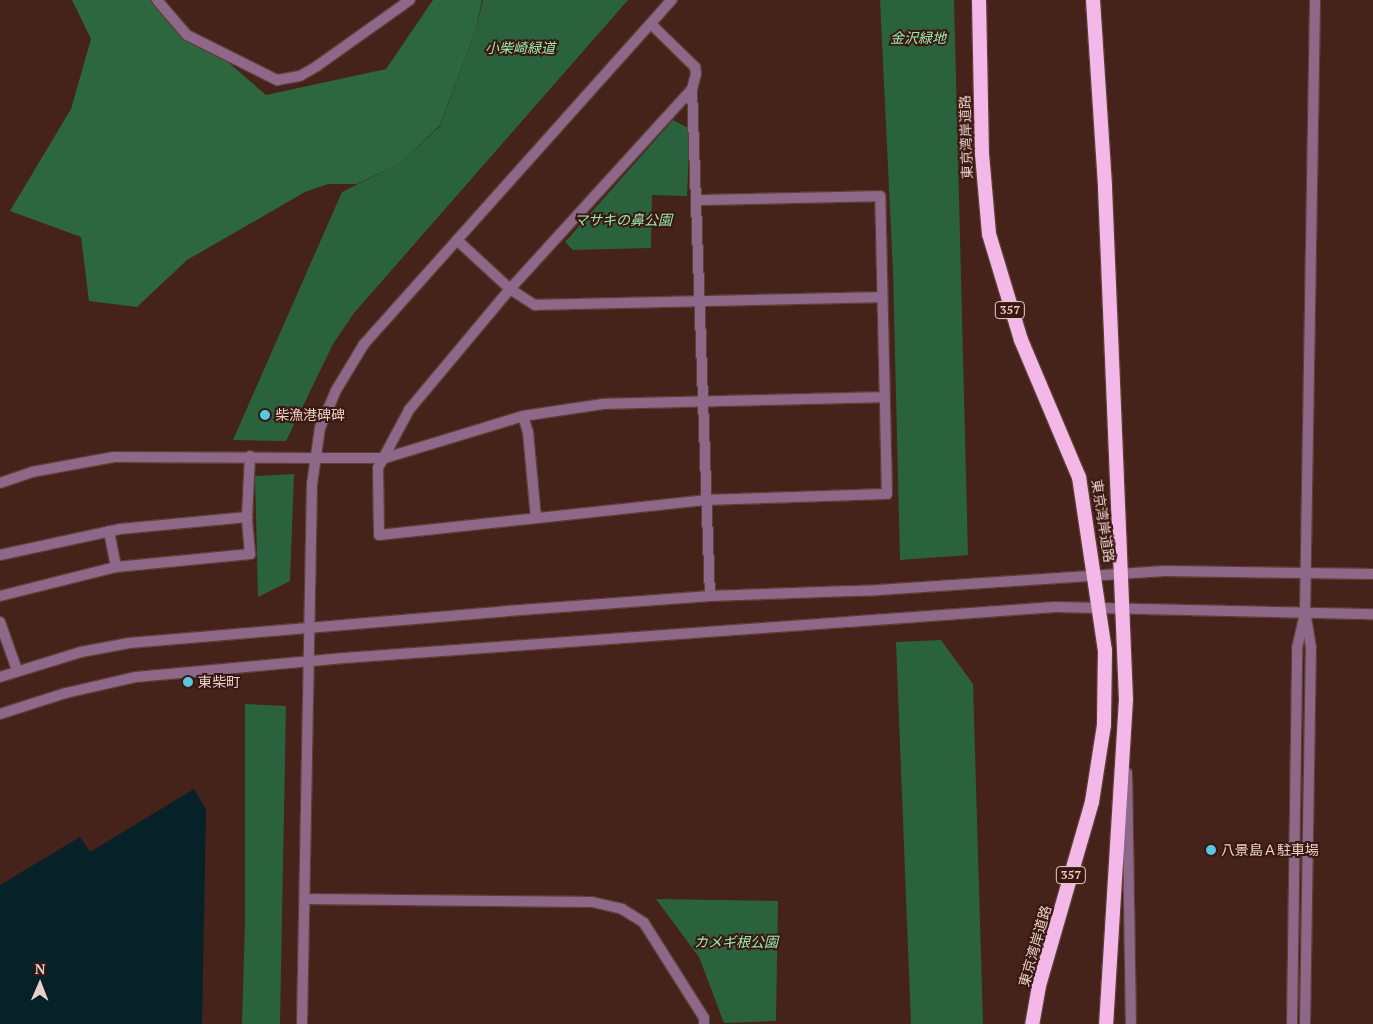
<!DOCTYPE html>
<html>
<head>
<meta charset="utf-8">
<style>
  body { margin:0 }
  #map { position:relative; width:1373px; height:1024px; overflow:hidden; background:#45221a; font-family:"PT Serif","Noto Sans JP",serif }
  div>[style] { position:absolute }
  .green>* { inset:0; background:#2b623e }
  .forest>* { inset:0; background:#2c6740 }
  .water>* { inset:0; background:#062228 }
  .roads { filter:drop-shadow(1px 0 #5f3e36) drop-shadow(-1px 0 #5f3e36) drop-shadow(0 1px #5f3e36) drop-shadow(0 -1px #5f3e36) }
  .minor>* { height:10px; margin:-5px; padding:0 5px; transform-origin:5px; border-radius:5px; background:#8e6888 }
  .tertiary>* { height:10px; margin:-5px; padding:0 5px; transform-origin:5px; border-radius:5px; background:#8e6888 }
  .trunk>* { height:14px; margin:-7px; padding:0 7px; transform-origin:7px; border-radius:7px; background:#f3b8e8 }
  .dots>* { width:14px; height:14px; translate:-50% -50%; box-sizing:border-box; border:2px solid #3a1811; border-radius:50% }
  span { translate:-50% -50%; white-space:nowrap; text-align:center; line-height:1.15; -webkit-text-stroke:4px #3a1811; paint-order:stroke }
  .shield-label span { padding:1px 4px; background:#3a1811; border:1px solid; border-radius:4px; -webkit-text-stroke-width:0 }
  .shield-label { font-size:12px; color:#e9d1cb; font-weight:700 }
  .park-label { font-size:14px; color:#96ebaf; font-style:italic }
  .street-label { font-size:14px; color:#e9d1cb }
  .poi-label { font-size:14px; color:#e9d1cb }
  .left { translate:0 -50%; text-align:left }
  .north { position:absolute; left:15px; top:959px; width:50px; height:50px; -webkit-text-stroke:4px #3a1811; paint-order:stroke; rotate:1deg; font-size:14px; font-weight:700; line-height:20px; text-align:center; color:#e9d1cb }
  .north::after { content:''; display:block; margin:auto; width:18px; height:22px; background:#e9d1cb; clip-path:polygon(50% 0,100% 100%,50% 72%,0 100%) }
</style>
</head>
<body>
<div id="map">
  <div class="green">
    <i style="clip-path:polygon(483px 0,628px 0,354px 313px,333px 344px,286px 441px,233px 440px,342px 192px,402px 162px,440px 126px,476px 29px)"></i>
    <i style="clip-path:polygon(880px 0,954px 0,968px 555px,900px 560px,893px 272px)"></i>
    <i style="clip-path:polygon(673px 120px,690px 129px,687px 196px,652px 195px,651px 248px,573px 250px,565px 242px)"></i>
    <i style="clip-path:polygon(294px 474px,290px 581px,258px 597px,255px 476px)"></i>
    <i style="clip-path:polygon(941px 640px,973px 684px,983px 1024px,911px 1024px,896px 642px)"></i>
    <i style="clip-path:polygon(245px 704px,286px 706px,280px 1024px,242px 1024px,245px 921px)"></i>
    <i style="clip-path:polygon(656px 899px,778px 901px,776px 1021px,724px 1023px,699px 957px)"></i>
  </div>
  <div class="forest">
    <i style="clip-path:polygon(72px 0,156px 0,266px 95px,386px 69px,433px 0,482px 0,476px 29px,440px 125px,402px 162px,357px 184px,328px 184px,305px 192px,187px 260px,137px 307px,89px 301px,81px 237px,10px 211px,71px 109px,91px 39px)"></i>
  </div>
  <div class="water">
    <i style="clip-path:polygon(194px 789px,206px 809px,202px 1024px,0 1024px,0 885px,80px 837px,90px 852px)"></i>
  </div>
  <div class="roads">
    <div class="minor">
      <i style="left:157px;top:0;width:46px;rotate:49.4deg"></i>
      <i style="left:187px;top:35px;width:101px;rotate:26.6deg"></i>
      <i style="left:277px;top:80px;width:23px;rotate:-10deg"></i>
      <i style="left:300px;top:76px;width:20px;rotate:-30deg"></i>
      <i style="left:317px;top:66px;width:114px;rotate:-35.4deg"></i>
      <i style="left:692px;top:89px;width:270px;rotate:132.3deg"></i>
      <i style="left:510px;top:289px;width:158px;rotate:129.9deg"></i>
      <i style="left:409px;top:410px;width:66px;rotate:118.1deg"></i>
      <i style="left:378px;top:468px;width:67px;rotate:89.1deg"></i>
      <i style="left:379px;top:535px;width:328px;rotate:-6.1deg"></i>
      <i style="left:705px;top:500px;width:182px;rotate:-1.9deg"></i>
      <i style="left:887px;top:494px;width:298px;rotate:-91.3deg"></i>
      <i style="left:880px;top:196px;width:182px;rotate:178.7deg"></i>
      <i style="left:457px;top:240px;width:72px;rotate:42.8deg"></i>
      <i style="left:510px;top:289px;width:30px;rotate:33deg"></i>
      <i style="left:535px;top:305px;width:347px;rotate:-1.3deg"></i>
      <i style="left:523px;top:416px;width:17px;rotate:73deg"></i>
      <i style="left:528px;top:432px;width:86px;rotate:84.7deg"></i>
      <i style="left:313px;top:458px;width:72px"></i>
      <i style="left:385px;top:458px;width:144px;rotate:-16.9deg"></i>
      <i style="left:523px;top:416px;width:81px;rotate:-8.5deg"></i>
      <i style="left:603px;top:404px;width:281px;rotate:-1.4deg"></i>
      <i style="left:109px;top:531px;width:37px;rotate:79deg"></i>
      <i style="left:0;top:555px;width:123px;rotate:-12.2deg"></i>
      <i style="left:120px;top:529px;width:128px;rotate:-5.4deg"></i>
      <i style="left:0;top:596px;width:120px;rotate:-14deg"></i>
      <i style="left:116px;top:567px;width:135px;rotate:-5.5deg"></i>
      <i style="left:250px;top:554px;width:37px;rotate:-95deg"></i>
      <i style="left:247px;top:517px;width:61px;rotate:-87.2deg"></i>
      <i style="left:0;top:622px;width:51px;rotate:70.5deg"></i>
      <i style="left:1127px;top:773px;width:251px;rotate:89.1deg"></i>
      <i style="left:305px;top:899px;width:287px;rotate:0.6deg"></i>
      <i style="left:592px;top:902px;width:31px;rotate:13deg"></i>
      <i style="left:622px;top:909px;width:26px;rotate:32deg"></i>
      <i style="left:644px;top:923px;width:112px;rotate:57.7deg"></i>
      <i style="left:704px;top:1018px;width:6px;rotate:90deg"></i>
    </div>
    <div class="tertiary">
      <i style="left:651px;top:24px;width:62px;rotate:44.3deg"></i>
      <i style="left:695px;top:67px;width:7px;rotate:82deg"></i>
      <i style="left:696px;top:74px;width:16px;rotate:105deg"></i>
      <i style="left:692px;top:89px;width:507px;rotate:87.97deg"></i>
      <i style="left:0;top:483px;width:34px;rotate:-19deg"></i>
      <i style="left:32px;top:472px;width:83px;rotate:-10.4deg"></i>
      <i style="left:114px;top:457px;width:199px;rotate:0.3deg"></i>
      <i style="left:0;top:677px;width:85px;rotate:-17.2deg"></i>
      <i style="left:81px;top:652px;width:49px;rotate:-10.6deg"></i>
      <i style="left:129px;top:643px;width:379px;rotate:-4.8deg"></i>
      <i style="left:507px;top:611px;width:204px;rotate:-4.2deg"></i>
      <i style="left:710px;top:596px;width:168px;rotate:-2deg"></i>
      <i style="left:878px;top:590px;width:287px;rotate:-3.8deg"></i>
      <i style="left:1164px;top:571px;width:209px;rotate:0.8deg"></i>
      <i style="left:0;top:714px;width:69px;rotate:-17.7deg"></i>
      <i style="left:66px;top:693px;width:72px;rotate:-12.9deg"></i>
      <i style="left:136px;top:677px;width:209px;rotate:-5.2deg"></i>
      <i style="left:344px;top:658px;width:713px;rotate:-4.1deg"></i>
      <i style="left:1055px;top:607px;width:318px;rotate:1.3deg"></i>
      <i style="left:302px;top:1024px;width:540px;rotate:-88.94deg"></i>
      <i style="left:312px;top:484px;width:57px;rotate:-81.9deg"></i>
      <i style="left:320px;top:428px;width:39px;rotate:-67deg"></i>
      <i style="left:335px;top:392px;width:56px;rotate:-58.9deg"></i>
      <i style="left:364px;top:344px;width:462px;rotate:-48.2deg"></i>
      <i style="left:1292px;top:1024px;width:376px;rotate:-89.2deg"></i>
      <i style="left:1297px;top:648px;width:31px;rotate:-77deg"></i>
      <i style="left:1305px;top:1024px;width:376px;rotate:-89.1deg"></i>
      <i style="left:1311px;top:648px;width:36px;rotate:-99deg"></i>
      <i style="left:1305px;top:612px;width:612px;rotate:-89.06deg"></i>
    </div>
    <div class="trunk">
      <i style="left:979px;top:0;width:154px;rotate:88.9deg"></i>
      <i style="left:982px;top:154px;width:80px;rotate:85deg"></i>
      <i style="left:989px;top:234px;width:111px;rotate:73.2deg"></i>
      <i style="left:1021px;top:340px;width:149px;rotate:67.1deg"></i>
      <i style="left:1079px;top:477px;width:175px;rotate:81.5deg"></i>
      <i style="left:1105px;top:650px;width:75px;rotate:90.8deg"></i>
      <i style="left:1104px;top:725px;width:78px;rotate:98.9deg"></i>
      <i style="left:1092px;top:802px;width:191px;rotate:106.1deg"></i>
      <i style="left:1039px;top:986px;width:39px;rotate:100deg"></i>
      <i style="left:1093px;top:0;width:188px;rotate:86.3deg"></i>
      <i style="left:1105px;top:188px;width:511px;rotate:87.65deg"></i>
      <i style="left:1126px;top:699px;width:326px;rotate:93.5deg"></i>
    </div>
  </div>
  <div class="dots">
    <i style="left:265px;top:415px;background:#56c9e0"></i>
    <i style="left:188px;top:682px;background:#56c9e0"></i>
    <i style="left:1211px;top:850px;background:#56c9e0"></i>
  </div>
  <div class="shield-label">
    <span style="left:1010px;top:310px">357</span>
    <span style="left:1071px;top:875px">357</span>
  </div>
  <div class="park-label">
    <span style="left:918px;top:38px">金沢緑地</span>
    <span style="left:520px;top:48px">小柴崎緑道</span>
    <span style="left:623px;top:220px">マサキの鼻公園</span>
    <span style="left:736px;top:942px">カメギ根公園</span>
  </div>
  <div class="street-label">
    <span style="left:966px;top:137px;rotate:-92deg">東京湾岸道路</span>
    <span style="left:1103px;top:521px;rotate:81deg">東京湾岸道路</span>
    <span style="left:1035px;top:946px;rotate:-74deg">東京湾岸道路</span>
  </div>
  <div class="poi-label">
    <span class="left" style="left:275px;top:415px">柴漁港碑碑</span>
    <span class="left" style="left:198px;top:682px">東柴町</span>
    <span class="left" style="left:1221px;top:850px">八景島Ａ駐車場</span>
  </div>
  <div class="north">N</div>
</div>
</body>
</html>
